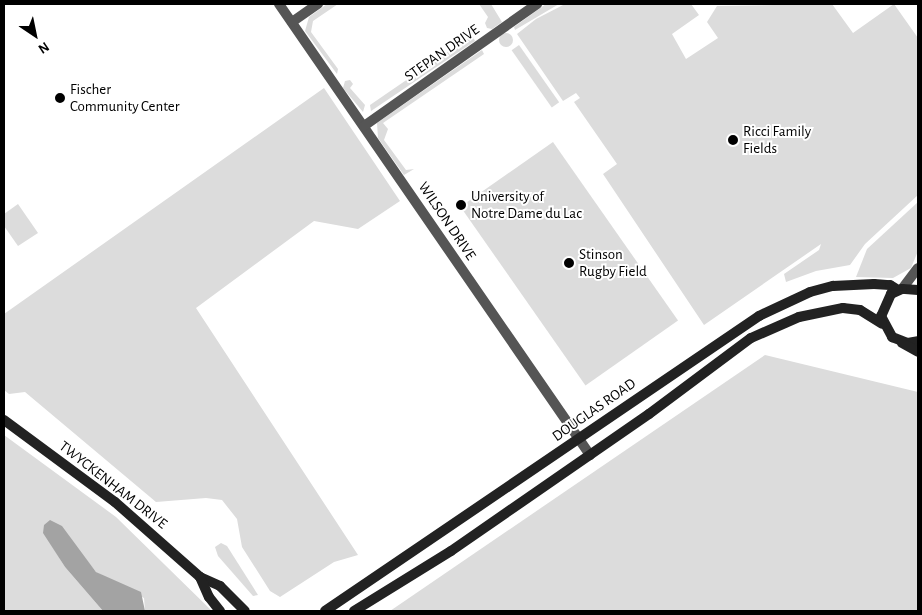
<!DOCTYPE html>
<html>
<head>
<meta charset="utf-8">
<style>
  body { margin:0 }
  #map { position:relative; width:922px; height:615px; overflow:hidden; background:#fff; font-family:"Alegreya Sans",sans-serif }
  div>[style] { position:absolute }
  .green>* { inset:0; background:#dcdcdc; transform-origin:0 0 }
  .round { border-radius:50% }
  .water>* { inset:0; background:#a3a3a3 }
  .street>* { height:10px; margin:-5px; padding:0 5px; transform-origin:5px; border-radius:5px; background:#555 }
  .secondary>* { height:10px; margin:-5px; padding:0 5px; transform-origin:5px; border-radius:5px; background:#222 }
  .dots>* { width:14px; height:14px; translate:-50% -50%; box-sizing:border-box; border:2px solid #fff; border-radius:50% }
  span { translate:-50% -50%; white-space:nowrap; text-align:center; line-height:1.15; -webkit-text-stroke:4px #fff; paint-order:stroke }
  .street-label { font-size:15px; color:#000 }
  .poi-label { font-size:15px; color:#000 }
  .left { translate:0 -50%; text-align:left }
  .frame { position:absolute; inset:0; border:5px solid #000; pointer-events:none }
  .north { position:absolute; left:10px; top:10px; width:50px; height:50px; -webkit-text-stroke:4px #fff; paint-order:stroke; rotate:146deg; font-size:14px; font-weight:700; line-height:20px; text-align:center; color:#000 }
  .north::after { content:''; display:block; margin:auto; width:18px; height:22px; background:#000; clip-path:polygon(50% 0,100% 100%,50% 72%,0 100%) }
</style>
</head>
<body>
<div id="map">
  <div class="green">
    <i style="clip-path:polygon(327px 4px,338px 4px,313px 21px,311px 32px,338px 69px,337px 74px,305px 31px,309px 17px)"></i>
    <i style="clip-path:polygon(479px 4px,491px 4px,502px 22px,492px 29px,487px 28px,485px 23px,488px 17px)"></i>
    <i style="clip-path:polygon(546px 4px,559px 4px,515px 30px,514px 27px)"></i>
    <i style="clip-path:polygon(565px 4px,691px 4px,699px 15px,672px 34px,686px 59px,718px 38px,707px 22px,717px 6px,832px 4px,853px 33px,894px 4px,918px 38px,918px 195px,865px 244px,850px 265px,816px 271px,786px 282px,784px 274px,819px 250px,821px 244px,704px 325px,603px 174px,617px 164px,574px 102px,580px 98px,576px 93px,563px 101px,517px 34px,536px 19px)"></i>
    <i class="round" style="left:499px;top:33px;width:14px;height:14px"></i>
    <i style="clip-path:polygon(472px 35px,475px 41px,371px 111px,370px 105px)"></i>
    <i style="left:519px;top:45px;width:70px;height:9px;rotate:55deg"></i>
    <i style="clip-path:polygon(482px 50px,484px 54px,383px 123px,388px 129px,384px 140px,406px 170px,414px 169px,404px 175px,378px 138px,377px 123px)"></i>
    <i style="clip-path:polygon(350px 80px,353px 84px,350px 88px,365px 105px,363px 112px,343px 88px,345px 81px)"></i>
    <i style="clip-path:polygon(324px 88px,400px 201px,358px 229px,314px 221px,196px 308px,358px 555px,334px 562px,280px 597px,270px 591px,242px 547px,237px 519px,222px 500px,206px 498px,156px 502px,25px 392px,9px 394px,4px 390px,4px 314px)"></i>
    <i style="left:553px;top:142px;width:218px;height:113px;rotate:55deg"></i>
    <i style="clip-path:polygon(918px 202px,918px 251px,911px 268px,893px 278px,856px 277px,867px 249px)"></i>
    <i style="clip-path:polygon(18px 204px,38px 233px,18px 246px,4px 226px,4px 214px)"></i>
    <i style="clip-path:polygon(765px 355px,918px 392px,918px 611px,390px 611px)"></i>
    <i style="clip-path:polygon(4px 435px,116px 517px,212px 611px,145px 611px,144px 598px,96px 572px,74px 544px,44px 525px,44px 533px,65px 567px,103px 611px,4px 611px)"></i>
    <i style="clip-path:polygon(221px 543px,227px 546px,258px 595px,253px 596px,218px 556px,215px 547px)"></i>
  </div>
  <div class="water">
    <i style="clip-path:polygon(50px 520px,62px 526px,96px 572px,141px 592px,145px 611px,103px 611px,65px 567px,43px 533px,44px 525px)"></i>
  </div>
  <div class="street">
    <i style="left:279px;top:4px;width:548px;rotate:55.41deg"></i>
    <i style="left:292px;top:22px;width:32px;rotate:-35deg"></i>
    <i style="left:364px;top:126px;width:212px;rotate:-35.2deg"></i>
    <i style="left:902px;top:289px;width:26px;rotate:-53deg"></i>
  </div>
  <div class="secondary">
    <i style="left:918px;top:290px;width:16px;rotate:-176deg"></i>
    <i style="left:902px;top:289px;width:12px;rotate:156deg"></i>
    <i style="left:891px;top:294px;width:24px;rotate:114deg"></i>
    <i style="left:881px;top:316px;width:24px;rotate:62deg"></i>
    <i style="left:892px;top:337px;width:17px;rotate:21deg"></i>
    <i style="left:908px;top:343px;width:10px;rotate:-11deg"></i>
    <i style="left:902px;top:343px;width:18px;rotate:29deg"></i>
    <i style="left:4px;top:420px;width:138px;rotate:36.5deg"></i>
    <i style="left:115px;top:502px;width:113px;rotate:41.4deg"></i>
    <i style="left:200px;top:577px;width:22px;rotate:24deg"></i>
    <i style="left:220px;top:586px;width:35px;rotate:45deg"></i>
    <i style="left:200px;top:577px;width:22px;rotate:66deg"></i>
    <i style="left:209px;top:597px;width:18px;rotate:52deg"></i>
    <i style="left:325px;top:611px;width:525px;rotate:-34.2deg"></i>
    <i style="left:759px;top:316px;width:56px;rotate:-25.2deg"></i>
    <i style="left:810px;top:292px;width:24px;rotate:-15deg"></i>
    <i style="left:833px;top:286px;width:41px;rotate:-2.8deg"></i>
    <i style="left:874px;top:284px;width:16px;rotate:4deg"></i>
    <i style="left:890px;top:285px;width:9px;rotate:32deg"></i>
    <i style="left:354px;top:611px;width:114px;rotate:-31.7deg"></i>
    <i style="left:451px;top:551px;width:241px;rotate:-34.7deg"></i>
    <i style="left:649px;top:414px;width:127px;rotate:-36.7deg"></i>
    <i style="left:751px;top:338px;width:52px;rotate:-23.6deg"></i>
    <i style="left:799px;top:317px;width:45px;rotate:-11.6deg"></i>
    <i style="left:843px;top:308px;width:17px;rotate:7deg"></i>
    <i style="left:860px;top:310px;width:26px;rotate:32deg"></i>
  </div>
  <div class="dots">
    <i style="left:60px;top:98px;background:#000"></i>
    <i style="left:733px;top:140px;background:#000"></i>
    <i style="left:461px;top:205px;background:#000"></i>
    <i style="left:569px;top:263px;background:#000"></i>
  </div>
  <div class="street-label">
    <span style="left:442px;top:53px;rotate:-35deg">STEPAN DRIVE</span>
    <span style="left:447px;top:221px;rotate:56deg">WILSON DRIVE</span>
    <span style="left:594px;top:410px;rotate:-35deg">DOUGLAS ROAD</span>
    <span style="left:113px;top:485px;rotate:38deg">TWYCKENHAM DRIVE</span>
  </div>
  <div class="poi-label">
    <span class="left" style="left:70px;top:98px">Fischer<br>Community Center</span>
    <span class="left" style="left:743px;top:140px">Ricci Family<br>Fields</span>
    <span class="left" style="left:471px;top:205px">University of<br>Notre Dame du Lac</span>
    <span class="left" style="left:579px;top:263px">Stinson<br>Rugby Field</span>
  </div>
  <div class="frame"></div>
  <div class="north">N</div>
</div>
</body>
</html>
